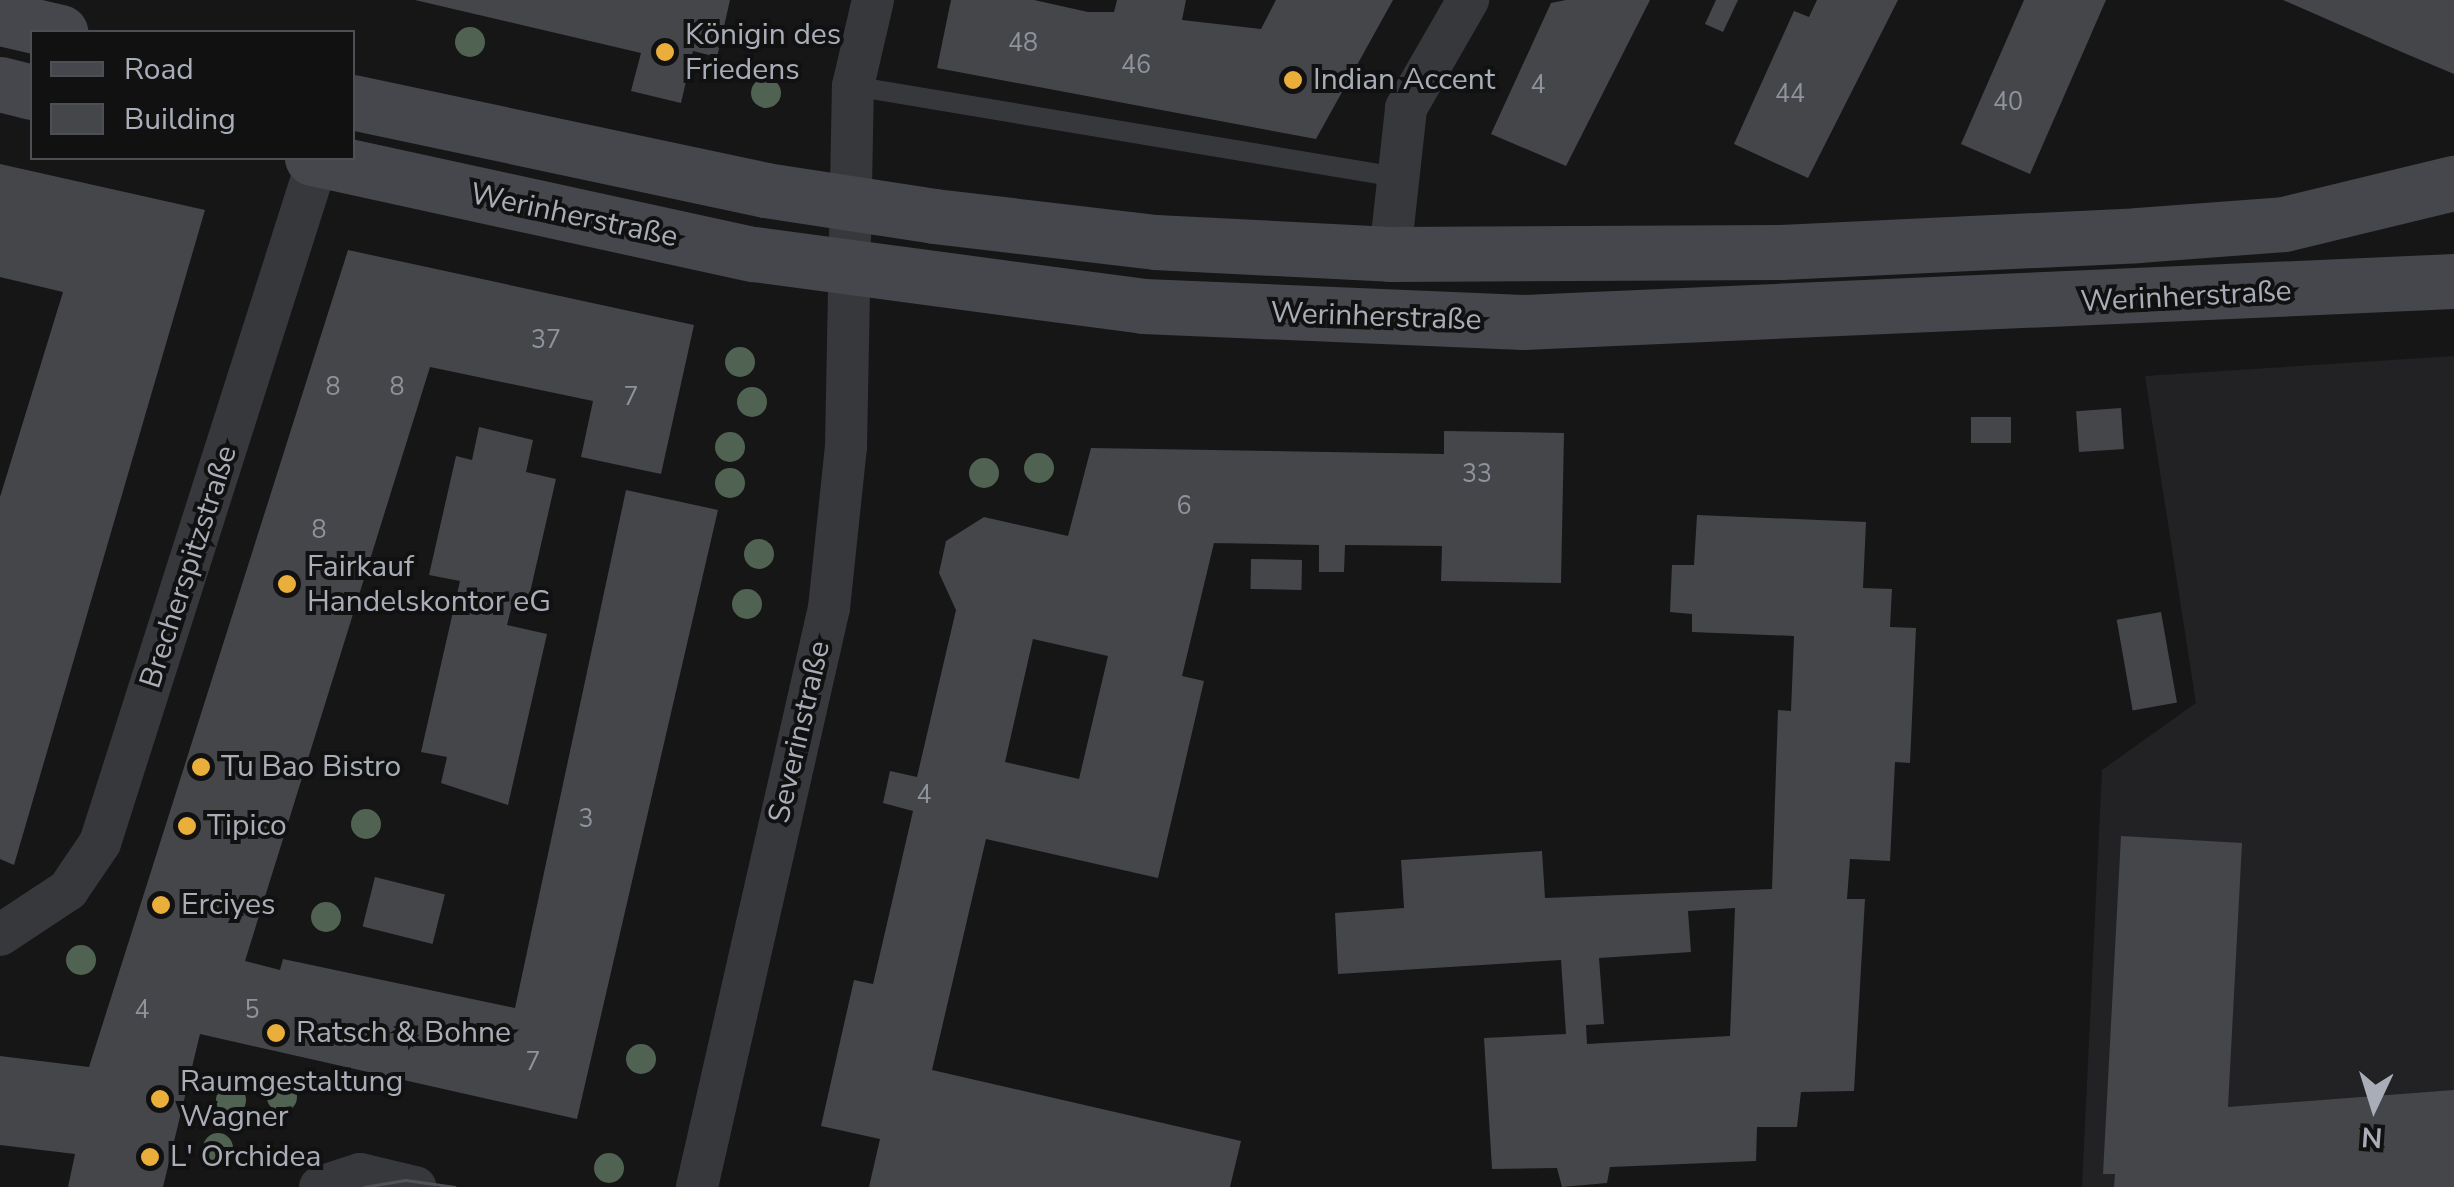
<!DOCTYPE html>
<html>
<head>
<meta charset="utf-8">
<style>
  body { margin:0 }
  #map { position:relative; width:2454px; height:1187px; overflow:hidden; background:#161617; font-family:"Nunito Sans",sans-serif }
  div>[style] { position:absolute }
  .built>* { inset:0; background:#222224 }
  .building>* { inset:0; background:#45464a; transform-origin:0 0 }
  .lane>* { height:20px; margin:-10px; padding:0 10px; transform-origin:10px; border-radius:10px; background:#37383c }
  .street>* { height:42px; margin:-21px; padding:0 21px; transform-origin:21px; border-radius:21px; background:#37383c }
  .secondary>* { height:55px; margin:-27.5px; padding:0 27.5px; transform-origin:27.5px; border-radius:27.5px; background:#45474c }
  .tram>* { height:2.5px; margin:-1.25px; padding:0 1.25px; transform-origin:1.25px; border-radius:1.25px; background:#505257 }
  .trees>* { width:30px; height:30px; margin:-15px; border-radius:50%; background:#506252 }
  .dots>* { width:28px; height:28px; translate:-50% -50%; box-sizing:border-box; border:5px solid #111112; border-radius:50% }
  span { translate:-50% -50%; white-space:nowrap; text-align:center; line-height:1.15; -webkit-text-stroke:8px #111112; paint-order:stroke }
  .number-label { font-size:25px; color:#8f939c }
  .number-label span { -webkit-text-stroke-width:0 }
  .poi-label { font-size:30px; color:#a8adb7 }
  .left { translate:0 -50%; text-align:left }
  .street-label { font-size:30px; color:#a8adb7 }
  .legend { position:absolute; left:30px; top:30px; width:325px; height:130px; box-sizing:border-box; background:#111112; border:2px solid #4d4f54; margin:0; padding:12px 18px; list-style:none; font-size:30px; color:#a8adb7 }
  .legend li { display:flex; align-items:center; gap:20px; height:50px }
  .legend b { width:50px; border:2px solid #4d4f54 }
  .north { position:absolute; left:2324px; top:1057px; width:100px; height:100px; -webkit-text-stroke:8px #111112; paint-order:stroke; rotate:184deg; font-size:28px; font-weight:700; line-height:40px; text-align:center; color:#a8adb7 }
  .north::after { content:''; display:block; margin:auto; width:35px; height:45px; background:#a8adb7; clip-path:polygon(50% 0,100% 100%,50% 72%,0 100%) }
</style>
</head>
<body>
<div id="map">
  <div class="built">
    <i style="clip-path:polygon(2454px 356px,2454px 1187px,2082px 1187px,2102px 770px,2196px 703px,2145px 376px)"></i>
  </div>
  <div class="building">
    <i style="clip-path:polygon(415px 0,730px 0,717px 57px,693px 51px,681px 103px,631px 91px,641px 53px)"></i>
    <i style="clip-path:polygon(951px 0,1034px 0,1088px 12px,1114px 12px,1117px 0,1186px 0,1182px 20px,1261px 29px,1276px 0,1393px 0,1316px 139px,937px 68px)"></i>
    <i style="clip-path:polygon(1566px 0,1650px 0,1566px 166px,1491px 134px,1551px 3px)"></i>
    <i style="clip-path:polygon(1716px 0,1738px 0,1723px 32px,1705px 24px)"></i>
    <i style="clip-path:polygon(1817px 0,1898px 0,1808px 178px,1734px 144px,1794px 11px,1809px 17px)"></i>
    <i style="clip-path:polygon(2024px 0,2106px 0,2030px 174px,1961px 144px)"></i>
    <i style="clip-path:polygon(2283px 0,2454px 0,2454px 74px,2404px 53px)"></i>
    <i style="clip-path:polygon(0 164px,205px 210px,14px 865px,0 859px,0 497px,63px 292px,0 277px)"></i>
    <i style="clip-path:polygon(348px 250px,694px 325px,661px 474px,581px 457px,593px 401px,430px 367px,245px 961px,280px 970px,283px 959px,515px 1008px,626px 490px,718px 510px,577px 1119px,200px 1034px,163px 1187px,68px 1187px,75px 1154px,0 1145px,0 1056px,89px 1067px)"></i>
    <i style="left:2121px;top:408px;width:41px;height:45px;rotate:86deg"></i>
    <i style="left:1971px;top:417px;width:40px;height:26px"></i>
    <i style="clip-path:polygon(479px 427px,533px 440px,526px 472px,556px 479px,529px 597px,515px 593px,507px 625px,547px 634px,508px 805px,441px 783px,447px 757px,421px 752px,460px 581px,429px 575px,456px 456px,472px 460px)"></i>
    <i style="clip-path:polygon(evenodd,1444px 431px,1564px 433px,1561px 583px,1441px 581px,1442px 546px,1345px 545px,1344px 572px,1319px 572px,1319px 545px,1214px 543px,1182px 676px,1204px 681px,1158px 878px,986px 839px,932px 1070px,1241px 1141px,1230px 1187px,869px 1187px,880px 1139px,821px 1126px,854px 980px,873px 984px,913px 811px,883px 803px,890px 771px,917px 777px,956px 610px,939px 573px,946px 541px,984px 517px,1068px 536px,1091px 448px,1444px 454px,1444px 431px,1033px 639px,1108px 656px,1079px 779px,1005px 762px,1033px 639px)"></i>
    <i style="clip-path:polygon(evenodd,1697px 515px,1866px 522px,1863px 588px,1892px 589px,1890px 627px,1916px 628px,1910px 763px,1895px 762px,1890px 861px,1850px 859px,1847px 899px,1865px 899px,1854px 1091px,1801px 1092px,1797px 1127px,1757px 1127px,1756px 1161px,1610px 1167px,1607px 1183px,1562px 1187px,1557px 1168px,1492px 1169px,1484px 1038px,1566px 1034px,1561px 960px,1338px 974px,1335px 913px,1404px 908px,1401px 860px,1542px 851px,1545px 898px,1772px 889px,1778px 710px,1791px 711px,1794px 636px,1692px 632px,1692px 614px,1670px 612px,1672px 565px,1694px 565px,1697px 515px,1735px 908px,1730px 1036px,1587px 1044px,1586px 1025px,1604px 1024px,1599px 958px,1691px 952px,1688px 911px,1735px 908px)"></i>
    <i style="left:1251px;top:559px;width:51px;height:30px;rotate:1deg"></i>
    <i style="left:2161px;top:612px;width:92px;height:45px;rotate:80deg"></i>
    <i style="clip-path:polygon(2121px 836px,2242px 843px,2228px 1107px,2454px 1090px,2454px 1187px,2114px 1187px,2115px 1174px,2103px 1174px)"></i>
    <i style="left:375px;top:877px;width:72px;height:51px;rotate:14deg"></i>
  </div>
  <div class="lane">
    <i style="left:853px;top:86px;width:552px;rotate:9.5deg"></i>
  </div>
  <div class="street">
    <i style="left:1390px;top:254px;width:147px;rotate:-83.7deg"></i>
    <i style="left:1406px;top:108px;width:125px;rotate:-60.1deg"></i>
    <i style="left:0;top:935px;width:82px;rotate:-33.5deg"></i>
    <i style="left:68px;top:890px;width:57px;rotate:-55.8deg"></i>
    <i style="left:100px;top:843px;width:718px;rotate:-72.32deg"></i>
    <i style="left:320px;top:1187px;width:42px;rotate:-18deg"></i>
    <i style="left:360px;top:1174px;width:57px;rotate:13.3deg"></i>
    <i style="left:697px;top:1187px;width:594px;rotate:-77.16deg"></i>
    <i style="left:829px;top:608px;width:162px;rotate:-84deg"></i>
    <i style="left:846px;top:447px;width:361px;rotate:-88.9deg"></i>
    <i style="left:853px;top:86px;width:88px;rotate:-76.9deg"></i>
  </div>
  <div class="secondary">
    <i style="left:0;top:18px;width:62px;rotate:13.1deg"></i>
    <i style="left:0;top:84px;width:33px;rotate:14deg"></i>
    <i style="left:352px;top:102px;width:422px;rotate:12deg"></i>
    <i style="left:765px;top:190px;width:171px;rotate:8.7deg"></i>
    <i style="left:934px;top:216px;width:223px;rotate:6.7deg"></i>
    <i style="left:1155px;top:242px;width:235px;rotate:2.9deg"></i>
    <i style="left:1390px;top:254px;width:391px;rotate:-0.3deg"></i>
    <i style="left:1781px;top:252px;width:357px;rotate:-2.7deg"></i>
    <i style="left:2138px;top:235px;width:146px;rotate:-4.3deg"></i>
    <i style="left:2284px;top:224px;width:175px;rotate:-13.6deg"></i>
    <i style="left:312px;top:158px;width:452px;rotate:12.3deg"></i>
    <i style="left:754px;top:254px;width:392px;rotate:7.6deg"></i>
    <i style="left:1143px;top:306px;width:380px;rotate:2.4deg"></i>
    <i style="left:1523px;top:322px;width:932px;rotate:-2.52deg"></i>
  </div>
  <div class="tram">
    <i style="left:364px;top:1187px;width:43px;rotate:-9.5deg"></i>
    <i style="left:406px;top:1180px;width:49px;rotate:8.1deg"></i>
  </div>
  <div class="trees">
    <i style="left:470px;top:42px"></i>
    <i style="left:766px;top:93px"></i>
    <i style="left:740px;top:362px"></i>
    <i style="left:752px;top:402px"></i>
    <i style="left:730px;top:447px"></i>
    <i style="left:1039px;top:468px"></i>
    <i style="left:984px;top:473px"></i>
    <i style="left:730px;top:483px"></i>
    <i style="left:759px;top:554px"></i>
    <i style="left:747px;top:604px"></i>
    <i style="left:366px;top:824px"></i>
    <i style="left:326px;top:917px"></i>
    <i style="left:81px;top:960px"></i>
    <i style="left:641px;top:1059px"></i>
    <i style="left:282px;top:1097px"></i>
    <i style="left:231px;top:1100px"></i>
    <i style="left:218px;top:1148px"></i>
    <i style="left:609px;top:1168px"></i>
  </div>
  <div class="dots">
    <i style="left:665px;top:52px;background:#eaae3b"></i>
    <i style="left:1293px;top:80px;background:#eaae3b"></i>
    <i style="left:287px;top:584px;background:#eaae3b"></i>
    <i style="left:201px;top:767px;background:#eaae3b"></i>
    <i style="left:187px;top:826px;background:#eaae3b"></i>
    <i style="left:161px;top:905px;background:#eaae3b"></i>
    <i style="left:276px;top:1033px;background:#eaae3b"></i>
    <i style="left:160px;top:1099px;background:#eaae3b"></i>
    <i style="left:150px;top:1157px;background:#eaae3b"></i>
  </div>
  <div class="number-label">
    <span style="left:1023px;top:43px">48</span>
    <span style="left:1136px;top:65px">46</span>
    <span style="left:1538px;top:85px">4</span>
    <span style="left:1790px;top:94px">44</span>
    <span style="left:2008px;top:102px">40</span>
    <span style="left:546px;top:340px">37</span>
    <span style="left:333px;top:387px">8</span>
    <span style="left:397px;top:387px">8</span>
    <span style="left:631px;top:397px">7</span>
    <span style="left:1477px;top:474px">33</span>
    <span style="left:1184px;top:506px">6</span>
    <span style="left:319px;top:530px">8</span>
    <span style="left:924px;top:795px">4</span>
    <span style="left:586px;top:819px">3</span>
    <span style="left:142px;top:1010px">4</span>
    <span style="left:252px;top:1010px">5</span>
    <span style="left:533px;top:1062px">7</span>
  </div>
  <div class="poi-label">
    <span class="left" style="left:685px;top:52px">Königin des<br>Friedens</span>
    <span class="left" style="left:1313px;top:80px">Indian Accent</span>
    <span class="left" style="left:307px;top:584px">Fairkauf<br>Handelskontor eG</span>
    <span class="left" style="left:221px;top:767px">Tu Bao Bistro</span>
    <span class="left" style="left:207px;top:826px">Tipico</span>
    <span class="left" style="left:181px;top:905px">Erciyes</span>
    <span class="left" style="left:296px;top:1033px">Ratsch &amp; Bohne</span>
    <span class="left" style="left:180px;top:1099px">Raumgestaltung<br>Wagner</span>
    <span class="left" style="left:170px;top:1157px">L' Orchidea</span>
  </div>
  <div class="street-label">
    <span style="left:574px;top:216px;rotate:12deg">Werinherstraße</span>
    <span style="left:2186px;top:297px;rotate:-3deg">Werinherstraße</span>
    <span style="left:1376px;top:317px;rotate:2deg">Werinherstraße</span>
    <span style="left:189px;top:567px;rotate:-72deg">Brecherspitzstraße</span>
    <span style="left:800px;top:732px;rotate:-77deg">Severinstraße</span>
  </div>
  <ul class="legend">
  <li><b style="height:12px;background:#45474c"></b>Road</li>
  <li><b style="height:28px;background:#45464a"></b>Building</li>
  </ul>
  <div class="north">N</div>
</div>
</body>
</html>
